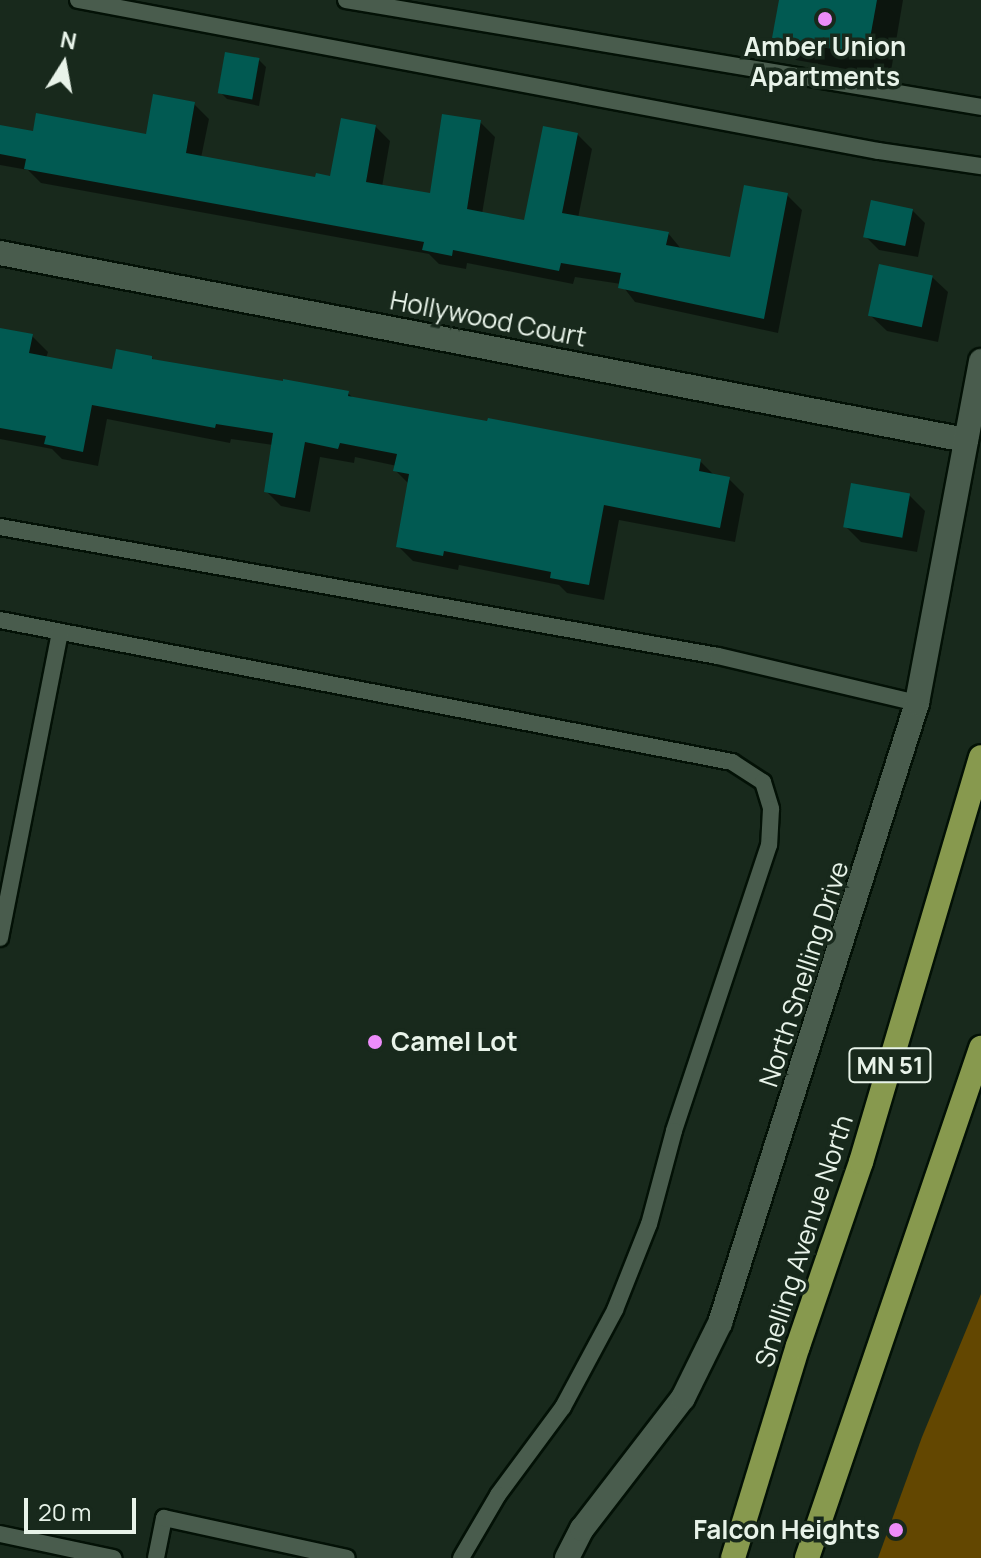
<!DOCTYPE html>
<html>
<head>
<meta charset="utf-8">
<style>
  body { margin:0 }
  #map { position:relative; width:981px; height:1558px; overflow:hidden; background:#18291c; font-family:Manrope,sans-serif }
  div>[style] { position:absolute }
  .green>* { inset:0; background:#634701 }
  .shadow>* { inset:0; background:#0007 }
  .building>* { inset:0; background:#015a52; transform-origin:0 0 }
  .roads { filter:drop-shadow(2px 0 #031106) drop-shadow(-2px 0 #031106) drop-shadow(0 2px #031106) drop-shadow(0 -2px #031106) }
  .lane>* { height:16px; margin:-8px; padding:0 8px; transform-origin:8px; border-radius:8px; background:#495c4d }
  .street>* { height:24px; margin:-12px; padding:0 12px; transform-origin:12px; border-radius:12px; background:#495c4d }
  .primary>* { height:24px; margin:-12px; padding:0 12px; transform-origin:12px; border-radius:12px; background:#87994e }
  .dots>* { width:22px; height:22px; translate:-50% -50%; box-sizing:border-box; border:4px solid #18291c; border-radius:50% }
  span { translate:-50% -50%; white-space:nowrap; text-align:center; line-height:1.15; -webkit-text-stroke:7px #18291c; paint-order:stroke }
  .shield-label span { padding:2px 6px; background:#18291c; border:2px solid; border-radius:6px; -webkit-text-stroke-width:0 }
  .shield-label { font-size:24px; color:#e8f3e9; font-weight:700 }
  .poi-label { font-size:26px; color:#e8f3e9; font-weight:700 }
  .left { translate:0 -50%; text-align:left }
  .right { translate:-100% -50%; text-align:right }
  .street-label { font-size:26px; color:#e8f3e9 }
  .north { position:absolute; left:24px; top:24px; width:80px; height:80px; -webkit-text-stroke:6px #18291c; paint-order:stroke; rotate:11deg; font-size:22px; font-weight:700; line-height:32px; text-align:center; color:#e8f3e9 }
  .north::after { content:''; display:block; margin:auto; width:28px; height:36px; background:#e8f3e9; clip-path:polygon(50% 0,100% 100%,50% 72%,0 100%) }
  .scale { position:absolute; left:24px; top:1498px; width:112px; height:36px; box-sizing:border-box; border:4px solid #e8f3e9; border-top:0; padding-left:10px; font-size:24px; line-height:28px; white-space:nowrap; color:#e8f3e9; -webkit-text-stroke:6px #18291c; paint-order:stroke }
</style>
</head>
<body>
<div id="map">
  <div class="green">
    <i style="clip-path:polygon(981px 1294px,981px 1558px,878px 1558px,922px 1437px)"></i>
  </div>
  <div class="shadow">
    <i style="clip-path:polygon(781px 0,903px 0,890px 77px,796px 60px,774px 37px)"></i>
    <i style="clip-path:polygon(259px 60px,266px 67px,259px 106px,227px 99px,220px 92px)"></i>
    <i style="clip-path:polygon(194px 104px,209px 119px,201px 158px,317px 179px,332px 178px,375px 126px,390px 141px,382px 187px,431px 196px,480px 122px,495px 137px,482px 214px,526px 222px,577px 134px,592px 149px,578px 218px,668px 233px,682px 250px,732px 260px,787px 195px,802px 210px,778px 333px,635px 302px,621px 284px,575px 277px,573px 284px,467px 263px,466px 269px,439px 264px,429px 254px,41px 183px,28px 170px,0 165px,0 127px,35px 133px,147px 136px)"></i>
    <i style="clip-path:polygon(912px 210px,925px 223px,918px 257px,879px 250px,866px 237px)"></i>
    <i style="clip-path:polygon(932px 277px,948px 292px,938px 342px,887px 331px,871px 316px)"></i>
    <i style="clip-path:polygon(0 330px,32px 336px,48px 352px,46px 358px,114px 371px,151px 357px,155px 361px,348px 393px,354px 399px,700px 461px,715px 476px,729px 479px,744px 494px,735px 542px,619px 520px,604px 600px,567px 593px,559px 585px,459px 565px,458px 570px,413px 561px,398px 546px,409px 484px,396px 471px,397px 466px,355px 457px,354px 463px,320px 457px,310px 512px,281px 506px,266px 491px,273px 445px,231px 439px,230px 443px,107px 419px,98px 466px,62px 459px,52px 449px,0 439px)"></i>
    <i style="clip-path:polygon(909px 495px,925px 511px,917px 552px,861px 542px,845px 526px)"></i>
  </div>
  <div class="building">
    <i style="clip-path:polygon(779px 0,877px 0,867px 55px,772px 38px)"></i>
    <i style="left:225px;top:52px;width:35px;height:42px;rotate:10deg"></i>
    <i style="clip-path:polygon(153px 94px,195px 102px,186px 153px,315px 177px,316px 173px,330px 176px,341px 118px,376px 125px,366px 182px,430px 193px,442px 114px,481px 120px,467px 209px,524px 220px,543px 126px,578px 133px,562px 213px,669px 232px,666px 245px,730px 257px,744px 185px,788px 193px,764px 319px,618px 288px,621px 273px,561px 263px,559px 271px,453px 250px,452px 256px,422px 250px,424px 242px,24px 169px,26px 159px,0 154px,0 125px,33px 131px,36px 113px,146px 134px)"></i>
    <i style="left:871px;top:200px;width:43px;height:38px;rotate:12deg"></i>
    <i style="left:879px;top:264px;width:55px;height:53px;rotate:12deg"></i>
    <i style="clip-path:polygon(0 328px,33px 334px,29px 353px,112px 369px,116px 349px,152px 356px,152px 359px,283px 381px,283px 379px,349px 391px,348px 396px,487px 421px,488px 418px,701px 459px,699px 471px,730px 477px,720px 528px,604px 505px,589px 585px,550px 578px,551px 572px,444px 551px,443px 556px,396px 547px,409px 474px,393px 471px,397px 454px,340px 443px,338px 449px,305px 442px,295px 498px,264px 492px,273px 433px,216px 424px,215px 428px,92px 405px,83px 452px,44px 444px,46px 436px,0 428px)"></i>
    <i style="left:851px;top:483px;width:60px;height:45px;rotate:10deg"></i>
  </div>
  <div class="roads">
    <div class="lane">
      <i style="left:78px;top:0;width:815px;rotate:10.68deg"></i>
      <i style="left:879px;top:151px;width:103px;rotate:8.4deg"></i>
      <i style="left:346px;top:0;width:644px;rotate:9.56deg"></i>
      <i style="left:0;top:527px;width:729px;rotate:10.19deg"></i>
      <i style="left:718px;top:656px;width:204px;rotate:13.3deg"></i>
      <i style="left:0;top:620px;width:746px;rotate:10.98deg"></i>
      <i style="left:732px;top:762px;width:37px;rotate:33deg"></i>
      <i style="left:763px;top:782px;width:28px;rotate:73deg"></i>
      <i style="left:771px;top:809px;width:36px;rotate:93deg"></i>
      <i style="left:769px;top:845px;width:301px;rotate:108.4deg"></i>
      <i style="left:674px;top:1131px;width:96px;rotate:105deg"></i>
      <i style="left:649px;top:1224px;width:92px;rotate:111.6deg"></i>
      <i style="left:615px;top:1310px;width:110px;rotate:118.2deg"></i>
      <i style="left:563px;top:1407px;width:109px;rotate:126.5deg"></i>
      <i style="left:498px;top:1495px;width:73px;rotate:120.4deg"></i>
      <i style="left:0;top:938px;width:312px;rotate:-78.9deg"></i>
      <i style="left:0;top:1534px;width:116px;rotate:12deg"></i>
      <i style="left:156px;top:1558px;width:41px;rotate:-78.7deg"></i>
      <i style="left:164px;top:1518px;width:187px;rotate:12.3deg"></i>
    </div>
    <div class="street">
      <i style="left:0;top:253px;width:984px;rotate:10.96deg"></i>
      <i style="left:567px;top:1558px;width:33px;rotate:-63deg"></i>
      <i style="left:582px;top:1529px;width:165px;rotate:-52.4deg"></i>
      <i style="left:683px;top:1398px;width:84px;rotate:-63.7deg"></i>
      <i style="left:720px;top:1323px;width:651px;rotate:-72.37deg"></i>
      <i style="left:917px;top:703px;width:348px;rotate:-79.4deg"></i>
    </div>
    <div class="primary">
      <i style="left:733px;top:1558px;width:222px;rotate:-73deg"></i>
      <i style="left:798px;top:1346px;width:194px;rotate:-71.1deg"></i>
      <i style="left:861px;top:1162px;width:422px;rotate:-73.5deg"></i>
      <i style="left:807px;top:1558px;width:539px;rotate:-71.16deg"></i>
    </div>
  </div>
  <div class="dots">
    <i style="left:825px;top:19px;background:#ed8cfa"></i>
    <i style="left:375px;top:1042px;background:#ed8cfa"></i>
    <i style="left:896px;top:1530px;background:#ed8cfa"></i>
  </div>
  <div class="shield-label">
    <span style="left:890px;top:1065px">MN 51</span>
  </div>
  <div class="poi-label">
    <span style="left:825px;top:62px">Amber Union<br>Apartments</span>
    <span class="left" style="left:391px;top:1042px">Camel Lot</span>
    <span class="right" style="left:880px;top:1530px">Falcon Heights</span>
  </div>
  <div class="street-label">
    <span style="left:488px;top:319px;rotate:11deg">Hollywood Court</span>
    <span style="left:804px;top:974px;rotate:-72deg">North Snelling Drive</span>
    <span style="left:804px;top:1241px;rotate:-72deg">Snelling Avenue North</span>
  </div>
  <div class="north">N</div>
  <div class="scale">20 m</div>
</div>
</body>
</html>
